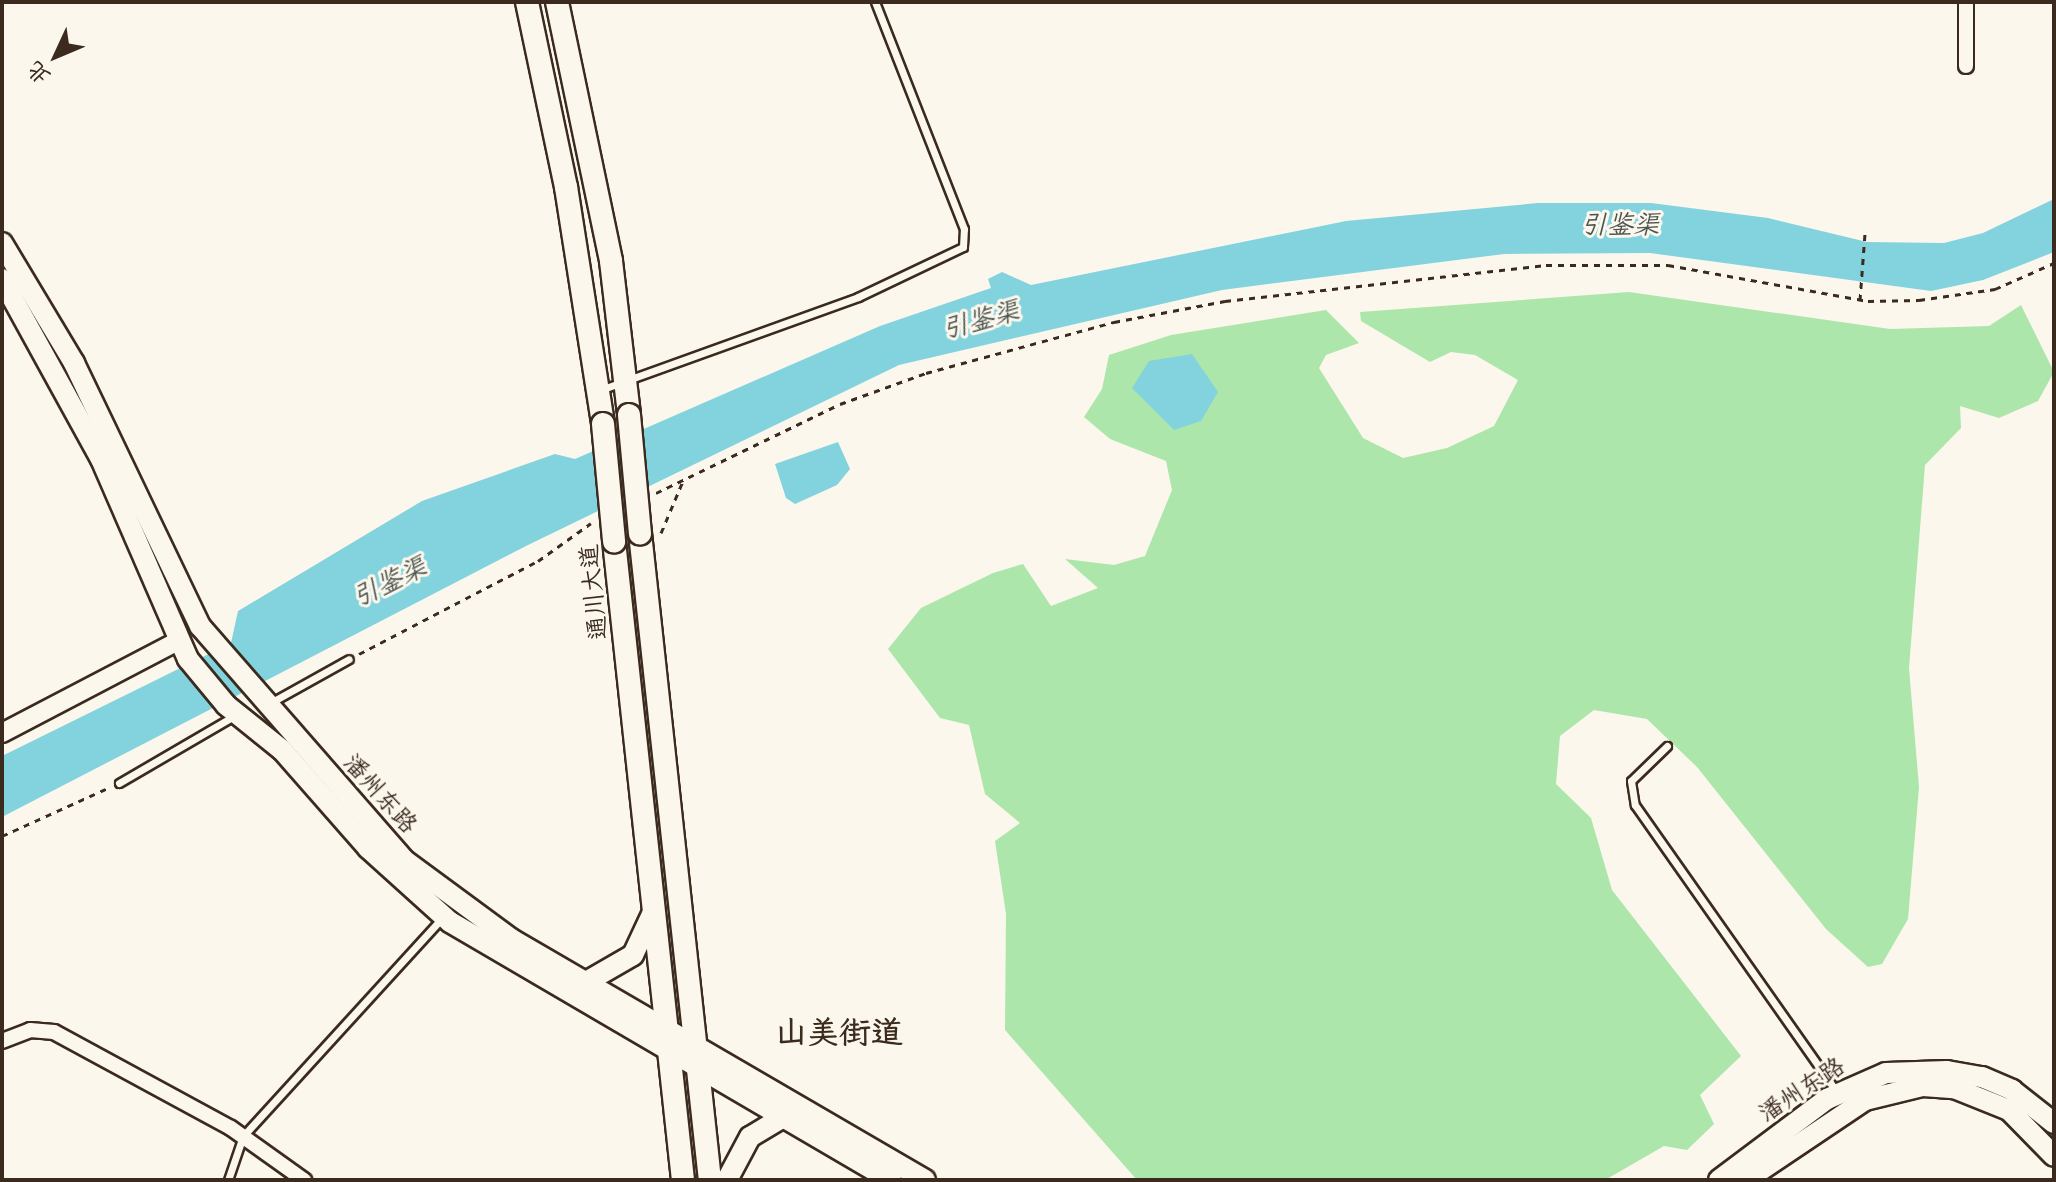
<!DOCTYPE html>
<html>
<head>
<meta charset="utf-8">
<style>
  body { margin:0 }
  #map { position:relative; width:2056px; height:1182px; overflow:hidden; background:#fbf7ec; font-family:Pangolin,"LXGW WenKai TC",sans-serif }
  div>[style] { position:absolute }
  .green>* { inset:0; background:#ade6aa }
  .water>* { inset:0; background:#82d3dd }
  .path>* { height:3px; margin-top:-1.5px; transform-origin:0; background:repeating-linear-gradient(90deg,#3b2a1e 0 6px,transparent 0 12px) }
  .roads { filter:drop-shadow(2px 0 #3b2a1e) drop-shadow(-2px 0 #3b2a1e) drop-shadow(0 2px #3b2a1e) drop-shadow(0 -2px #3b2a1e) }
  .service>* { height:7px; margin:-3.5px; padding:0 3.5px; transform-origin:3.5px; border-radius:3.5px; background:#fbf7ec }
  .minor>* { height:14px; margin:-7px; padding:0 7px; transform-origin:7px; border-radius:7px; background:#fbf7ec }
  .tertiary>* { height:18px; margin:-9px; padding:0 9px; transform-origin:9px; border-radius:9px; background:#fbf7ec }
  .secondary>* { height:20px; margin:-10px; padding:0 10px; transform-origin:10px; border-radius:10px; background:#fbf7ec }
  .primary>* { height:22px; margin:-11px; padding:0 11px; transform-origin:11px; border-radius:11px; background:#fbf7ec }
  .bridges { filter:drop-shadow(2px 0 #3b2a1e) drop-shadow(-2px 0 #3b2a1e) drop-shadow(0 2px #3b2a1e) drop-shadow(0 -2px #3b2a1e) }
  .primary-bridge>* { height:22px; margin:-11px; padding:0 11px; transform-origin:11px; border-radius:11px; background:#fbf7ec }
  span { translate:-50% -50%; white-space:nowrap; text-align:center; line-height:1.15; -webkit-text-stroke:6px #fbf7ec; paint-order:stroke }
  .street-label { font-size:24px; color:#3b2a1e }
  .water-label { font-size:26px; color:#4d544e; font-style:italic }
  .district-label { font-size:32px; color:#3b2a1e; font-weight:700 }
  .frame { position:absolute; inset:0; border:4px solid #3b2a1e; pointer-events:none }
  .north { position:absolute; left:16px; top:16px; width:80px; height:80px; -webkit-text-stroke:6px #fbf7ec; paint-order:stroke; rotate:226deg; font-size:22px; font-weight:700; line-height:32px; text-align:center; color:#3b2a1e }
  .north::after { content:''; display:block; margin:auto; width:28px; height:36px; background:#3b2a1e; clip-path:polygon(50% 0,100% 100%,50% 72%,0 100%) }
</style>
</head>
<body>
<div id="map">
  <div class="green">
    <i style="clip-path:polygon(1629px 292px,1890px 329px,1989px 326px,2021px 305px,2054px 372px,2038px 401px,1999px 418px,1960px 406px,1961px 428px,1925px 465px,1909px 668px,1919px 787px,1908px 919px,1882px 964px,1868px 967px,1826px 929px,1697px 767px,1647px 719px,1594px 710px,1560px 736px,1556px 784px,1591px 818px,1612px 890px,1741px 1056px,1700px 1095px,1714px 1124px,1687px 1150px,1664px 1146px,1605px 1180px,1137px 1180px,1005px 1030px,1006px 914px,995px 841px,1020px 823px,985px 794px,969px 725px,940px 718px,888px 649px,921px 608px,993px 573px,1023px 564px,1051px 606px,1098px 588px,1065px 559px,1114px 565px,1145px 556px,1172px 490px,1166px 461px,1110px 439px,1084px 417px,1102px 389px,1109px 355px,1171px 335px,1326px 310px,1359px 343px,1326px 355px,1319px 368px,1363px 438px,1403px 458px,1447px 448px,1494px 426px,1518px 380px,1475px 355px,1451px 352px,1430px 362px,1361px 321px,1360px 312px)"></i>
  </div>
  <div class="water">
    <i style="clip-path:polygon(2054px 199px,2054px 252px,1983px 280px,1931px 291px,1650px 253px,1504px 254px,1222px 290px,899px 365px,528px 545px,2px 817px,2px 756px,231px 643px,238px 611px,422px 501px,555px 454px,575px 459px,880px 326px,991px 288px,988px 279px,1002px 272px,1031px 285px,1346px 221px,1538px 203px,1651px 203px,1768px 218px,1867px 242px,1944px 243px,1983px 233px)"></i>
    <i style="clip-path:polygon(1192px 354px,1218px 392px,1201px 421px,1174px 430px,1132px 388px,1149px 361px)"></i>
    <i style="clip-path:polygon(838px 442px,850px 469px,837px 485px,795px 504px,786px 498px,775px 464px)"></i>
  </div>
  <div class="path">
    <i style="left:1860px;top:300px;width:66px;rotate:-85.7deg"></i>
    <i style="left:656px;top:493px;width:204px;rotate:-25.8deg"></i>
    <i style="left:840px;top:404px;width:91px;rotate:-19.8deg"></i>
    <i style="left:926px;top:373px;width:195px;rotate:-15.2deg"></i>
    <i style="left:1114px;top:322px;width:113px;rotate:-10.7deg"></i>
    <i style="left:1225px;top:301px;width:323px;rotate:-6.4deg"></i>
    <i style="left:1546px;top:265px;width:122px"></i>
    <i style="left:1668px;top:265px;width:203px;rotate:10.2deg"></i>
    <i style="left:1868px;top:301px;width:51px;rotate:-1.1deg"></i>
    <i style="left:1919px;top:300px;width:77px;rotate:-8.2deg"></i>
    <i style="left:1995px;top:289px;width:64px;rotate:-23.8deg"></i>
    <i style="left:661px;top:533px;width:56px;rotate:-67.1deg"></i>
    <i style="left:359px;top:654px;width:202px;rotate:-27.5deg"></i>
    <i style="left:538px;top:561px;width:65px;rotate:-35.6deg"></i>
    <i style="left:2px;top:836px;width:116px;rotate:-24.4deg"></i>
  </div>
  <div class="roads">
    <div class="service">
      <i style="left:600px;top:390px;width:274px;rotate:-19.8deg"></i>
      <i style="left:858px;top:297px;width:116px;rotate:-25.5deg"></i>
      <i style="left:963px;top:247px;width:18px;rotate:-87deg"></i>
      <i style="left:964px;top:229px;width:244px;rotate:-111.4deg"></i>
      <i style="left:270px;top:703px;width:90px;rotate:-29.1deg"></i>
      <i style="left:1667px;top:746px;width:50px;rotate:135.8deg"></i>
      <i style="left:1631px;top:781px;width:24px;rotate:81deg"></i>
      <i style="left:1635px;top:805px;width:350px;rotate:54.9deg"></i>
      <i style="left:119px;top:783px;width:133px;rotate:-30.2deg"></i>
      <i style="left:228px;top:1180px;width:46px;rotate:-71.2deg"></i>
      <i style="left:243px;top:1136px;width:297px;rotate:-47.6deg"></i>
    </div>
    <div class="minor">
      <i style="left:1966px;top:2px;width:64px;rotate:90deg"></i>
      <i style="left:2px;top:1041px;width:30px;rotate:-21deg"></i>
      <i style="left:30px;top:1030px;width:24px;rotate:5deg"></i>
      <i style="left:54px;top:1032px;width:201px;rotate:28.5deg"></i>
      <i style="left:231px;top:1128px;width:90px;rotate:35.5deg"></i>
    </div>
    <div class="tertiary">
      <i style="left:2px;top:733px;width:201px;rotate:-27.6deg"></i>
    </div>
    <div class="secondary">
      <i style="left:2px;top:243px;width:140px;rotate:59deg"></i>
      <i style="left:74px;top:363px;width:292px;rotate:64.4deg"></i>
      <i style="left:200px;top:626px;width:310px;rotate:48.9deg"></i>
      <i style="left:404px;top:860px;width:133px;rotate:36.4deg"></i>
      <i style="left:511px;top:939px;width:479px;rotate:30.2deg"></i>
      <i style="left:2px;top:279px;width:205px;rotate:61.2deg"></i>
      <i style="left:101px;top:459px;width:218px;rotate:66.5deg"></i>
      <i style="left:188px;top:659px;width:60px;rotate:50.4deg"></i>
      <i style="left:226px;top:705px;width:72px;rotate:38.8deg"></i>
      <i style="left:282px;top:750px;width:130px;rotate:48.7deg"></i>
      <i style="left:368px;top:848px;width:110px;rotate:42.1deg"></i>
      <i style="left:450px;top:922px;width:511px;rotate:30.33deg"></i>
      <i style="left:588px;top:981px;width:52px;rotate:-30deg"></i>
      <i style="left:633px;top:955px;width:50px;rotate:-65deg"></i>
      <i style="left:727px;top:1180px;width:49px;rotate:-61.9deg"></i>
      <i style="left:750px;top:1137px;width:39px;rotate:-31deg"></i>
      <i style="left:1719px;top:1180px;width:135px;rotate:-36.9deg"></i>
      <i style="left:1827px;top:1099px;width:64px;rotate:-23.8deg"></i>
      <i style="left:1886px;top:1073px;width:61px;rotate:-1.9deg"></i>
      <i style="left:1947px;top:1071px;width:36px;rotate:10deg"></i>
      <i style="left:1982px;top:1077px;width:33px;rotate:23deg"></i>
      <i style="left:2012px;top:1090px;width:53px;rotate:38.2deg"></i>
      <i style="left:1746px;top:1180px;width:143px;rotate:-33.9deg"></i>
      <i style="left:1865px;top:1100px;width:60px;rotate:-13.6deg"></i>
      <i style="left:1923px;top:1086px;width:31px;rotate:4deg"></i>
      <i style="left:1954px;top:1088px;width:59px;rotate:21.8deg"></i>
      <i style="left:2009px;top:1110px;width:64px;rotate:45.6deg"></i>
    </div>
    <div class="primary">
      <i style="left:527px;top:2px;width:189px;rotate:78.1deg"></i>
      <i style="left:566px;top:187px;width:240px;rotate:81.1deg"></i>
      <i style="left:557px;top:2px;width:265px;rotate:78.2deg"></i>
      <i style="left:611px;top:261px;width:155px;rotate:83.3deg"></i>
      <i style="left:640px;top:533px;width:651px;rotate:83.83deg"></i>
      <i style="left:614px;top:541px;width:643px;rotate:83.84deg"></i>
    </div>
  </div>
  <div class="bridges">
    <div class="primary-bridge">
      <i style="left:629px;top:415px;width:119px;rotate:84.7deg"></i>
      <i style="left:603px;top:424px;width:118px;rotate:84.6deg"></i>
    </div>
  </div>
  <div class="street-label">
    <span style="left:594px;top:592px;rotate:-96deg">通川大道</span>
    <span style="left:380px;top:794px;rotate:48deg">潘州东路</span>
    <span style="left:1802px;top:1090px;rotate:-33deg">潘州东路</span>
  </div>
  <div class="water-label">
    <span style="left:1620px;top:226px">引鉴渠</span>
    <span style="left:981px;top:321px;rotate:-15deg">引鉴渠</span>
    <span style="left:390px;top:583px;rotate:-26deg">引鉴渠</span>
  </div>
  <div class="district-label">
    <span style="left:839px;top:1033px">山美街道</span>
  </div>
  <div class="frame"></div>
  <div class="north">北</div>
</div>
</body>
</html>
